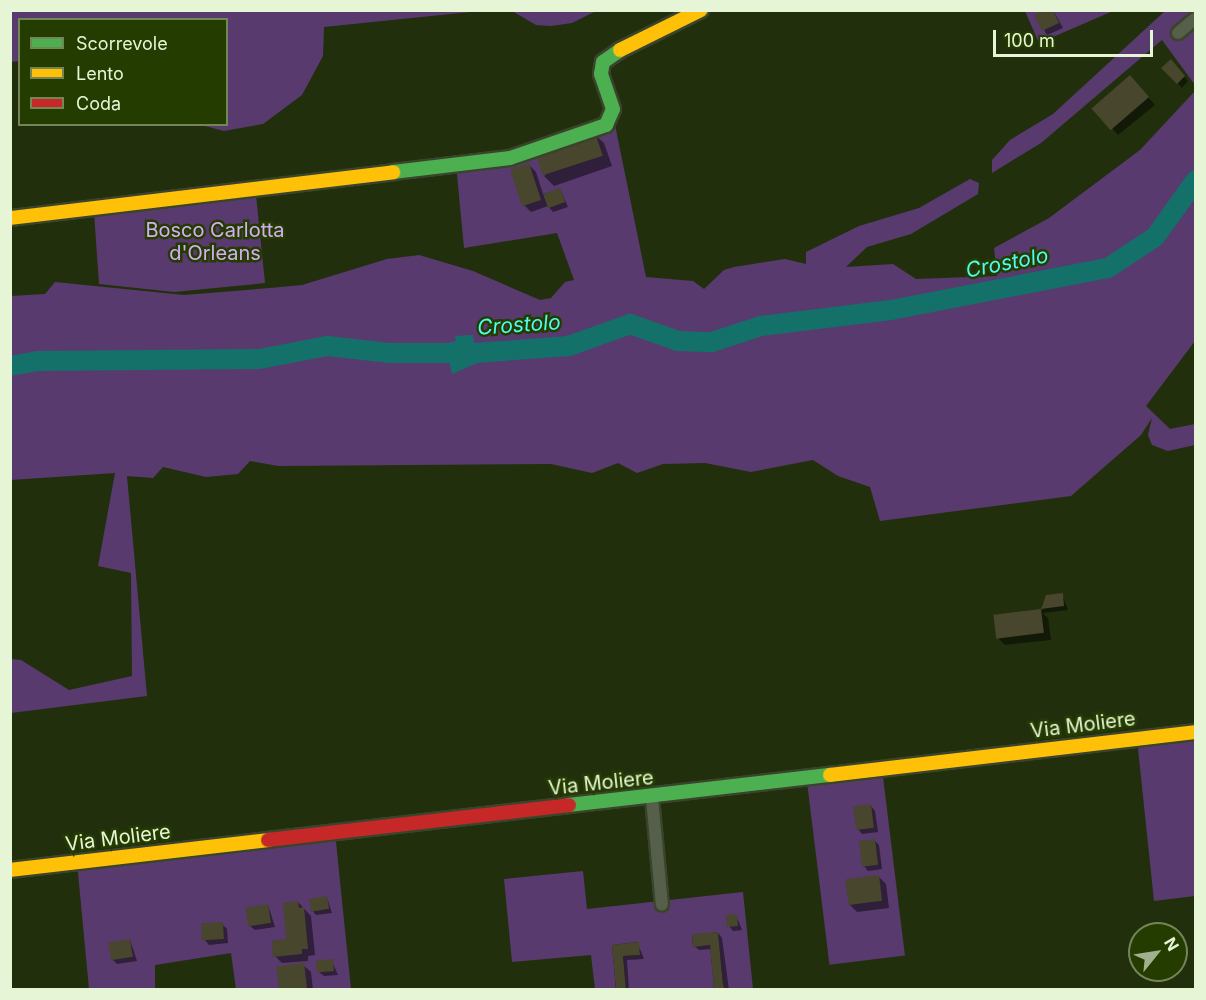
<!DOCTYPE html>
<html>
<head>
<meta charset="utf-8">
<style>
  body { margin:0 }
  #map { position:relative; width:1206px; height:1000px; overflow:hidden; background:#222f0d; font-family:Inter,sans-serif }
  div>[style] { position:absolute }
  .green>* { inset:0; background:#593a6e; transform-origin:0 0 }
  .water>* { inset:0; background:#13716a }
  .shadow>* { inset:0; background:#0007 }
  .river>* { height:20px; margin:-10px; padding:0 10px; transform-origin:10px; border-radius:10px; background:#13716a }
  .building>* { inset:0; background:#48462d; transform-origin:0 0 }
  .roads { filter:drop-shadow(2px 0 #3a442c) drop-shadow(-2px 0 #3a442c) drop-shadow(0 2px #3a442c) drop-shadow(0 -2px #3a442c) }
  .street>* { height:12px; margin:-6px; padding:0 6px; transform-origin:6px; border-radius:6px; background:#555f49 }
  .fast>* { height:14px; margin:-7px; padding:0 7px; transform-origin:7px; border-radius:7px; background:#4caf50 }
  .slow>* { height:14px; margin:-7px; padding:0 7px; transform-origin:7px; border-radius:7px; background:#ffc107 }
  .jam>* { height:14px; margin:-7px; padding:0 7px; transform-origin:7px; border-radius:7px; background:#c62828 }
  span { translate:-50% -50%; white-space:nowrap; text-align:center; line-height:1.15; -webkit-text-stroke:5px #253c00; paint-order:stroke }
  .park-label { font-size:20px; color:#d5aff4 }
  .street-label { font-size:20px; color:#e5f5d6 }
  .water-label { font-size:21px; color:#4dfbf0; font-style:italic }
  .frame { position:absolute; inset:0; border:12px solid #e5f5d6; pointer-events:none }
  .legend { position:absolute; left:18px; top:18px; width:210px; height:108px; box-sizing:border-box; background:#253c00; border:2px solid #728656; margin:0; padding:8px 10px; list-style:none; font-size:18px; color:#e5f5d6 }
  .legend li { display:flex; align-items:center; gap:12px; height:30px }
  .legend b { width:30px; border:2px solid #728656 }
  .north { position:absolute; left:1128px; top:922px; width:60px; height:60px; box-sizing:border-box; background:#253c00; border:2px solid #728656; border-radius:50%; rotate:60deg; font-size:16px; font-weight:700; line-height:24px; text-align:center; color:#e5f5d6 }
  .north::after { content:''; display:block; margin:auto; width:21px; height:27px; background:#a1b090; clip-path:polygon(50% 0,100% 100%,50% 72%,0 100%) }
  .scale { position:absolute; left:993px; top:30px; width:160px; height:27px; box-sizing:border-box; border:3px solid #e5f5d6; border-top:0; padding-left:8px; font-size:18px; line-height:21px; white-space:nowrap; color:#e5f5d6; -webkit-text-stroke:4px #253c00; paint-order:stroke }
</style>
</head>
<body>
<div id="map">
  <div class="green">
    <i style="clip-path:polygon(10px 11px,11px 10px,480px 11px,324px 27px,323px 56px,302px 95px,263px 124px,224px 131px,201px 125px,226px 124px,226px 20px,20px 20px,19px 61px,11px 62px)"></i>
    <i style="clip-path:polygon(512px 11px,596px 11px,572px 23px,551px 26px,536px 25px)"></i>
    <i style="clip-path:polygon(1025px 11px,1113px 11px,1039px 43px)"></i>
    <i style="clip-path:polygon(1165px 11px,1195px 11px,1195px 85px,1162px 40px,1041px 143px,992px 173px,992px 160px,1010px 140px,1053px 114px)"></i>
    <i style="clip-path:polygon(1195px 91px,1195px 341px,1146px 406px,1170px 429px,1195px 424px,1195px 445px,1168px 451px,1152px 445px,1148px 435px,1152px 418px,1141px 435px,1071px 496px,880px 521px,870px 487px,838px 476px,813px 460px,751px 472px,705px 463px,663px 464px,637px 473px,618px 463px,592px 473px,551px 464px,278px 466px,250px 461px,238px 474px,206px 477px,163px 467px,153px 478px,127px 476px,147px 696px,11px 713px,11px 659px,21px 660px,69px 690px,132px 676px,131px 573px,98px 566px,115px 473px,11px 480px,11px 296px,45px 294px,55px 282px,184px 295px,270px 288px,302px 285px,387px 259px,419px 255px,473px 271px,540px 300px,551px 298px,565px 282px,574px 280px,557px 233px,464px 248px,456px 164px,510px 158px,613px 115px,646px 277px,693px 281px,704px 289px,724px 270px,734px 267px,785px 259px,806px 264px,806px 252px,859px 226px,919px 208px,970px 179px,979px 183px,978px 194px,911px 234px,867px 247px,846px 267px,893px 264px,916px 279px,997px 276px,994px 248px,1049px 218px,1140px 150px)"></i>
    <i style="clip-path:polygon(256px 195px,265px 283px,174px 292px,99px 284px,94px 212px)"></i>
    <i style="clip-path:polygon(1195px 732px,1195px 896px,1154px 901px,1137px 739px)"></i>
    <i style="left:882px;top:769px;width:188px;height:76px;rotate:83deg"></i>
    <i style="clip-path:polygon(335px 832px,351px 989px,236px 989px,231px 953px,155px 965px,155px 989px,89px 989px,77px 862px)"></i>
    <i style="clip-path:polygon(583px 871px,587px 909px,743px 892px,753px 989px,726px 989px,723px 985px,718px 932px,692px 935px,693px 946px,710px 945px,714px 989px,626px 989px,623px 956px,640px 955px,638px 942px,612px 945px,616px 989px,595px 989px,591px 955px,512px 962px,504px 879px)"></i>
  </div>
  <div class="water">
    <i style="clip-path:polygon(473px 335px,477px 363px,452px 374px,449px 360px,438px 353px,445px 344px,456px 341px,455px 336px)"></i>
  </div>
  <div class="shadow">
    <i style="clip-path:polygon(1053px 10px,1063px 28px,1047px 35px,1036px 16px)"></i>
    <i style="clip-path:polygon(1175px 65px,1188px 81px,1182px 88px,1164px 68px)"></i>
    <i style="clip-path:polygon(1137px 84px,1155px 105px,1118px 135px,1111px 127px)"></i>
    <i style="clip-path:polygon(594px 134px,604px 143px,612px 166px,554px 186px,544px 176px)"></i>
    <i style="clip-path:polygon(528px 164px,536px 172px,543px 194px,560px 189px,568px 207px,553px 212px,548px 206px,531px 212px,524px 205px)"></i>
    <i style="clip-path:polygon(1062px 594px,1068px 610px,1043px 613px,1048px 618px,1051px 640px,1005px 645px,998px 638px,995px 616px,1043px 610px,1042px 604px)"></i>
    <i style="clip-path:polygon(871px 806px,875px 811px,878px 832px,862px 834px,858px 829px)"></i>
    <i style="clip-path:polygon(875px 841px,879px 845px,882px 869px,868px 871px,864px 866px)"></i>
    <i style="clip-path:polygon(879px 877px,886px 884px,889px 908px,857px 912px,850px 905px)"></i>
    <i style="clip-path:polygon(327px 898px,332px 913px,316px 915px,312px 910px)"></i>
    <i style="clip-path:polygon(298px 902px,311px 916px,315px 955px,308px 956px,308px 961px,282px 963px,275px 956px,288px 941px)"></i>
    <i style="clip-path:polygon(268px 905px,275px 927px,255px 930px,250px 926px)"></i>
    <i style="clip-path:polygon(736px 915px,742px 930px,733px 931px,729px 926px)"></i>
    <i style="clip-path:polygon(222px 924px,227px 929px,228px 943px,209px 945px,205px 940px)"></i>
    <i style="clip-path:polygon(718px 933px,722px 938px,729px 990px,716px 990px,712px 949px,699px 950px,694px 946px)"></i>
    <i style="clip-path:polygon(130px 940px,137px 961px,117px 964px,112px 959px)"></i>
    <i style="clip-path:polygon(638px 944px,644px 959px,627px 960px,629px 990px,616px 990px,613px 946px)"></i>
    <i style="clip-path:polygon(332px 961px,338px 975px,324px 976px,319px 972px)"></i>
    <i style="clip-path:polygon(303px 965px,311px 972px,313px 990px,280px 990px)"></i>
  </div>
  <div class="river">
    <i style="left:10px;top:366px;width:29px;rotate:-10deg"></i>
    <i style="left:39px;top:361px;width:220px;rotate:-0.5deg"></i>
    <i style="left:259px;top:359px;width:69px;rotate:-10.8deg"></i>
    <i style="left:327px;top:346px;width:62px;rotate:6.4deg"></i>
    <i style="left:389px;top:353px;width:87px"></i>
    <i style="left:476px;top:353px;width:93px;rotate:-4.3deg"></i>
    <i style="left:569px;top:346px;width:65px;rotate:-19.8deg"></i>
    <i style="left:630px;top:324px;width:51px;rotate:19.5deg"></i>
    <i style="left:678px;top:341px;width:34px;rotate:2deg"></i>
    <i style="left:712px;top:342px;width:52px;rotate:-18.1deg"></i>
    <i style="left:761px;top:326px;width:131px;rotate:-7deg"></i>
    <i style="left:891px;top:310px;width:221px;rotate:-11deg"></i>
    <i style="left:1108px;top:268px;width:56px;rotate:-33.4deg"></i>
    <i style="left:1155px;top:237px;width:70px;rotate:-54.3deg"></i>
  </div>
  <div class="building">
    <i style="clip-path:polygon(1044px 10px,1053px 10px,1059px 23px,1042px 31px,1034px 15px)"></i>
    <i style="clip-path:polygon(1171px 59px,1185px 76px,1177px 84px,1161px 68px)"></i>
    <i style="left:1130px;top:75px;width:29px;height:51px;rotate:49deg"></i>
    <i style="left:595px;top:132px;width:25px;height:63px;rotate:72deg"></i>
    <i style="left:529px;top:163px;width:39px;height:20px;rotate:72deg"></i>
    <i style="left:560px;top:188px;width:15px;height:18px;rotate:70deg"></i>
    <i style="clip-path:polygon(1063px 593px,1064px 606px,1041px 609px,1046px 595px)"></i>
    <i style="left:1041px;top:609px;width:24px;height:48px;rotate:83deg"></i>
    <i style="left:871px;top:804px;width:24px;height:18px;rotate:83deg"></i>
    <i style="left:875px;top:839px;width:26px;height:16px;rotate:83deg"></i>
    <i style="left:879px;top:875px;width:26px;height:34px;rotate:83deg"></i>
    <i style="left:327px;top:896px;width:13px;height:18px;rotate:81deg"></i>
    <i style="clip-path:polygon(298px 901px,299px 908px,304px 907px,308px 949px,302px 949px,302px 954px,273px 957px,272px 941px,286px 939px,283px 903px)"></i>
    <i style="left:268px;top:904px;width:19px;height:23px;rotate:81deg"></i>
    <i style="left:737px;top:914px;width:12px;height:11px;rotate:85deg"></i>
    <i style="left:223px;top:922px;width:17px;height:22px;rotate:87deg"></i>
    <i style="clip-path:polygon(718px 932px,723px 985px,726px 990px,714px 990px,710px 945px,693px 947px,692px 934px)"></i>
    <i style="left:130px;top:939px;width:18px;height:22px;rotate:81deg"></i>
    <i style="clip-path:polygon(639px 942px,640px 955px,623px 956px,626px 990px,616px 990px,612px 945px)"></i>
    <i style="left:333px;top:959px;width:12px;height:17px;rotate:85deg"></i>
    <i style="left:304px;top:963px;width:25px;height:28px;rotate:83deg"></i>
  </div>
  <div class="roads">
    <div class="street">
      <i style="left:1178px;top:33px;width:23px;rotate:-40deg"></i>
      <i style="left:652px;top:798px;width:107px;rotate:84.7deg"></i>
    </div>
    <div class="fast">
      <i style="left:393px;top:172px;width:118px;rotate:-6.8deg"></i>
      <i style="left:510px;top:158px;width:102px;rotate:-19deg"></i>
      <i style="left:606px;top:125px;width:17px;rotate:-66deg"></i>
      <i style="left:613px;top:109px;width:37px;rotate:-109deg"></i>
      <i style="left:601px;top:74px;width:12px;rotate:-81deg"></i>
      <i style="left:603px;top:62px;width:21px;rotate:-35deg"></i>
      <i style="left:569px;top:805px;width:263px;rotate:-6.6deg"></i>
    </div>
    <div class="slow">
      <i style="left:620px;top:50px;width:90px;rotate:-26.3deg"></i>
      <i style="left:10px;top:218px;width:386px;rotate:-6.8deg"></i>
      <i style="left:830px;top:775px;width:369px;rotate:-6.7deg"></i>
      <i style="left:10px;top:870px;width:260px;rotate:-6.6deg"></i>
    </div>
    <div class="jam">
      <i style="left:268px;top:840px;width:303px;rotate:-6.6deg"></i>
    </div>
  </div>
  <div class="park-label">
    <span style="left:215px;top:242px">Bosco Carlotta<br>d'Orleans</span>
  </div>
  <div class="street-label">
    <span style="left:1083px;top:725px;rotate:-7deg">Via Moliere</span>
    <span style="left:601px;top:783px;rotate:-6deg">Via Moliere</span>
    <span style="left:118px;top:838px;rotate:-7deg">Via Moliere</span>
  </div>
  <div class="water-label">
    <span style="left:1007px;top:263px;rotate:-11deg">Crostolo</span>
    <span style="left:519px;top:325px;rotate:-4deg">Crostolo</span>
  </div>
  <div class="frame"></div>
  <ul class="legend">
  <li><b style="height:8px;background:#4caf50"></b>Scorrevole</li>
  <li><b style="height:8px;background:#ffc107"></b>Lento</li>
  <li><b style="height:8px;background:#c62828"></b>Coda</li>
  </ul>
  <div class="north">N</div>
  <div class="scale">100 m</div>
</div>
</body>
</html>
